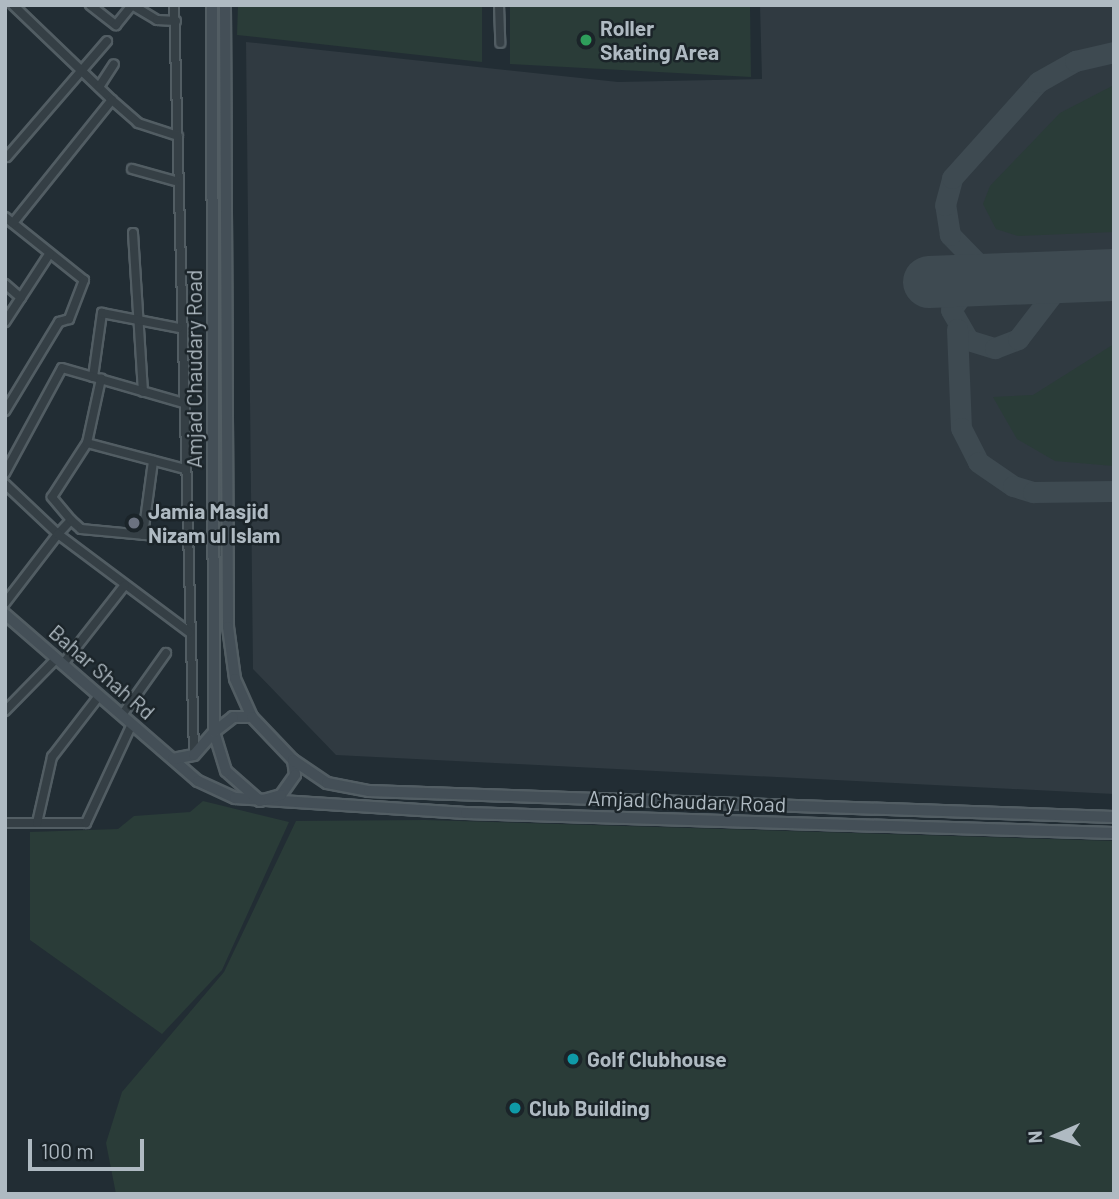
<!DOCTYPE html>
<html>
<head>
<meta charset="utf-8">
<style>
  body { margin:0 }
  #map { position:relative; width:1119px; height:1199px; overflow:hidden; background:#222d34; font-family:Barlow,sans-serif }
  div>[style] { position:absolute }
  .airport>* { inset:0; background:#303a41 }
  .green>* { inset:0; background:#2a3c38 }
  .taxiway>* { height:21px; margin:-10.5px; padding:0 10.5px; transform-origin:10.5px; border-radius:10.5px; background:#3e4a51 }
  .runway>* { height:52px; margin:-26px; padding:0 26px; transform-origin:26px; border-radius:26px; background:#3e4a51 }
  .roads { filter:drop-shadow(2px 0 #525d63) drop-shadow(-2px 0 #525d63) drop-shadow(0 2px #525d63) drop-shadow(0 -2px #525d63) }
  .minor>* { height:8px; margin:-4px; padding:0 4px; transform-origin:4px; border-radius:4px; background:#353f45 }
  .secondary>* { height:10px; margin:-5px; padding:0 5px; transform-origin:5px; border-radius:5px; background:#444f57 }
  .dots>* { width:19px; height:19px; translate:-50% -50%; box-sizing:border-box; border:4px solid #1b2429; border-radius:50% }
  span { translate:-50% -50%; white-space:nowrap; text-align:center; line-height:1.15; -webkit-text-stroke:5px #1b2429; paint-order:stroke }
  .poi-label { font-size:21px; color:#afbac2; font-weight:700 }
  .left { translate:0 -50%; text-align:left }
  .street-label { font-size:21px; color:#afbac2 }
  .frame { position:absolute; inset:0; border:7px solid #afbac2; pointer-events:none }
  .north { position:absolute; left:1021px; top:1101px; width:70px; height:70px; -webkit-text-stroke:5px #1b2429; paint-order:stroke; rotate:267deg; font-size:19px; font-weight:700; line-height:28px; text-align:center; color:#afbac2 }
  .north::after { content:''; display:block; margin:auto; width:24px; height:32px; background:#afbac2; clip-path:polygon(50% 0,100% 100%,50% 72%,0 100%) }
  .scale { position:absolute; left:28px; top:1139px; width:116px; height:32px; box-sizing:border-box; border:4px solid #afbac2; border-top:0; padding-left:9px; font-size:21px; line-height:24px; white-space:nowrap; color:#afbac2; -webkit-text-stroke:5px #1b2429; paint-order:stroke }
</style>
</head>
<body>
<div id="map">
  <div class="airport">
    <i style="clip-path:polygon(760px 5px,1114px 5px,1114px 794px,336px 755px,253px 669px,246px 42px,618px 82px,762px 79px)"></i>
  </div>
  <div class="green">
    <i style="clip-path:polygon(238px 5px,482px 5px,482px 62px,237px 35px)"></i>
    <i style="clip-path:polygon(510px 5px,750px 5px,751px 77px,510px 64px)"></i>
    <i style="clip-path:polygon(1114px 85px,1114px 232px,1018px 236px,996px 229px,983px 204px,990px 186px,1060px 113px)"></i>
    <i style="clip-path:polygon(1114px 344px,1114px 466px,1055px 461px,1017px 439px,993px 397px,1033px 395px)"></i>
    <i style="clip-path:polygon(203px 801px,289px 822px,222px 970px,162px 1034px,30px 940px,30px 832px,118px 829px,134px 816px,190px 812px)"></i>
    <i style="clip-path:polygon(425px 820px,1114px 841px,1114px 1194px,116px 1194px,106px 1143px,122px 1092px,224px 972px,296px 821px)"></i>
  </div>
  <div class="taxiway">
    <i style="left:993px;top:279px;width:62px;rotate:-134.3deg"></i>
    <i style="left:950px;top:235px;width:30px;rotate:-99deg"></i>
    <i style="left:945px;top:205px;width:28px;rotate:-75deg"></i>
    <i style="left:952px;top:178px;width:129px;rotate:-48.1deg"></i>
    <i style="left:1038px;top:82px;width:43px;rotate:-29.6deg"></i>
    <i style="left:1075px;top:61px;width:40px;rotate:-13deg"></i>
    <i style="left:993px;top:279px;width:32px;rotate:156deg"></i>
    <i style="left:964px;top:292px;width:22px;rotate:126deg"></i>
    <i style="left:951px;top:310px;width:34px;rotate:60deg"></i>
    <i style="left:968px;top:340px;width:28px;rotate:17deg"></i>
    <i style="left:995px;top:348px;width:25px;rotate:-21deg"></i>
    <i style="left:1018px;top:339px;width:66px;rotate:-52.4deg"></i>
    <i style="left:1058px;top:287px;width:21px;rotate:-31deg"></i>
    <i style="left:957px;top:329px;width:99px;rotate:87.7deg"></i>
    <i style="left:961px;top:428px;width:38px;rotate:63deg"></i>
    <i style="left:978px;top:462px;width:42px;rotate:34.4deg"></i>
    <i style="left:1013px;top:486px;width:21px;rotate:17deg"></i>
    <i style="left:1033px;top:492px;width:81px;rotate:-0.7deg"></i>
  </div>
  <div class="runway">
    <i style="left:929px;top:282px;width:185px;rotate:-2.2deg"></i>
  </div>
  <div class="roads">
    <div class="minor">
      <i style="left:13px;top:5px;width:137px;rotate:43.8deg"></i>
      <i style="left:90px;top:5px;width:33px;rotate:38deg"></i>
      <i style="left:116px;top:25px;width:26px;rotate:-51deg"></i>
      <i style="left:132px;top:5px;width:29px;rotate:31deg"></i>
      <i style="left:157px;top:20px;width:19px;rotate:3deg"></i>
      <i style="left:174px;top:5px;width:750px;rotate:88.47deg"></i>
      <i style="left:499px;top:5px;width:38px;rotate:88deg"></i>
      <i style="left:99px;top:87px;width:27px;rotate:-57deg"></i>
      <i style="left:7px;top:157px;width:153px;rotate:-49.2deg"></i>
      <i style="left:132px;top:169px;width:45px;rotate:15.6deg"></i>
      <i style="left:5px;top:217px;width:101px;rotate:38.6deg"></i>
      <i style="left:84px;top:280px;width:42px;rotate:111deg"></i>
      <i style="left:69px;top:319px;width:10px;rotate:163deg"></i>
      <i style="left:59px;top:322px;width:104px;rotate:121.2deg"></i>
      <i style="left:13px;top:223px;width:158px;rotate:-51.2deg"></i>
      <i style="left:112px;top:100px;width:35px;rotate:41deg"></i>
      <i style="left:138px;top:123px;width:42px;rotate:18deg"></i>
      <i style="left:133px;top:233px;width:159px;rotate:86.4deg"></i>
      <i style="left:5px;top:284px;width:21px;rotate:41deg"></i>
      <i style="left:5px;top:322px;width:82px;rotate:-56.9deg"></i>
      <i style="left:93px;top:377px;width:65px;rotate:-82deg"></i>
      <i style="left:102px;top:313px;width:78px;rotate:11deg"></i>
      <i style="left:87px;top:443px;width:101px;rotate:14.9deg"></i>
      <i style="left:5px;top:473px;width:119px;rotate:-61.5deg"></i>
      <i style="left:62px;top:368px;width:126px;rotate:16.1deg"></i>
      <i style="left:5px;top:484px;width:73px;rotate:43.3deg"></i>
      <i style="left:58px;top:534px;width:19px;rotate:-47deg"></i>
      <i style="left:71px;top:520px;width:30px;rotate:-130deg"></i>
      <i style="left:52px;top:497px;width:64px;rotate:-57.1deg"></i>
      <i style="left:87px;top:443px;width:66px;rotate:-77.7deg"></i>
      <i style="left:71px;top:520px;width:13px;rotate:42deg"></i>
      <i style="left:81px;top:529px;width:105px;rotate:5.4deg"></i>
      <i style="left:143px;top:535px;width:75px;rotate:-82.3deg"></i>
      <i style="left:5px;top:603px;width:87px;rotate:-52.5deg"></i>
      <i style="left:58px;top:534px;width:164px;rotate:36.8deg"></i>
      <i style="left:63px;top:664px;width:100px;rotate:-51.9deg"></i>
      <i style="left:5px;top:711px;width:73px;rotate:-45.6deg"></i>
      <i style="left:122px;top:715px;width:76px;rotate:-54.6deg"></i>
      <i style="left:5px;top:823px;width:81px"></i>
      <i style="left:86px;top:823px;width:109px;rotate:-65.1deg"></i>
      <i style="left:37px;top:823px;width:68px;rotate:-77.2deg"></i>
      <i style="left:52px;top:757px;width:77px;rotate:-52.4deg"></i>
    </div>
    <div class="secondary">
      <i style="left:225px;top:5px;width:622px;rotate:89.72deg"></i>
      <i style="left:228px;top:627px;width:52px;rotate:82.3deg"></i>
      <i style="left:235px;top:679px;width:42px;rotate:65.9deg"></i>
      <i style="left:5px;top:614px;width:255px;rotate:40.9deg"></i>
      <i style="left:198px;top:781px;width:41px;rotate:24.7deg"></i>
      <i style="left:235px;top:798px;width:231px;rotate:3.7deg"></i>
      <i style="left:466px;top:813px;width:648px;rotate:1.77deg"></i>
      <i style="left:233px;top:717px;width:19px"></i>
      <i style="left:252px;top:717px;width:59px;rotate:46.4deg"></i>
      <i style="left:293px;top:760px;width:15px;rotate:82deg"></i>
      <i style="left:295px;top:775px;width:24px;rotate:125deg"></i>
      <i style="left:281px;top:795px;width:22px;rotate:164deg"></i>
      <i style="left:260px;top:801px;width:45px;rotate:-138.6deg"></i>
      <i style="left:226px;top:771px;width:41px;rotate:-107.1deg"></i>
      <i style="left:214px;top:732px;width:24px;rotate:-38deg"></i>
      <i style="left:173px;top:759px;width:21px;rotate:-11deg"></i>
      <i style="left:194px;top:755px;width:30px;rotate:-49deg"></i>
      <i style="left:214px;top:732px;width:727px;rotate:-90.16deg"></i>
      <i style="left:293px;top:760px;width:41px;rotate:34.1deg"></i>
      <i style="left:327px;top:783px;width:43px;rotate:10.8deg"></i>
      <i style="left:369px;top:791px;width:745px;rotate:2deg"></i>
    </div>
  </div>
  <div class="dots">
    <i style="left:586px;top:40px;background:#2e9e5b"></i>
    <i style="left:134px;top:523px;background:#6b7280"></i>
    <i style="left:573px;top:1059px;background:#0f9aa8"></i>
    <i style="left:515px;top:1108px;background:#0f9aa8"></i>
  </div>
  <div class="poi-label">
    <span class="left" style="left:600px;top:40px">Roller<br>Skating Area</span>
    <span class="left" style="left:148px;top:523px">Jamia Masjid<br>Nizam ul Islam</span>
    <span class="left" style="left:587px;top:1059px">Golf Clubhouse</span>
    <span class="left" style="left:529px;top:1108px">Club Building</span>
  </div>
  <div class="street-label">
    <span style="left:194px;top:369px;rotate:-90deg">Amjad Chaudary Road</span>
    <span style="left:102px;top:672px;rotate:41deg">Bahar Shah Rd</span>
    <span style="left:687px;top:801px;rotate:2deg">Amjad Chaudary Road</span>
  </div>
  <div class="frame"></div>
  <div class="north">N</div>
  <div class="scale">100 m</div>
</div>
</body>
</html>
